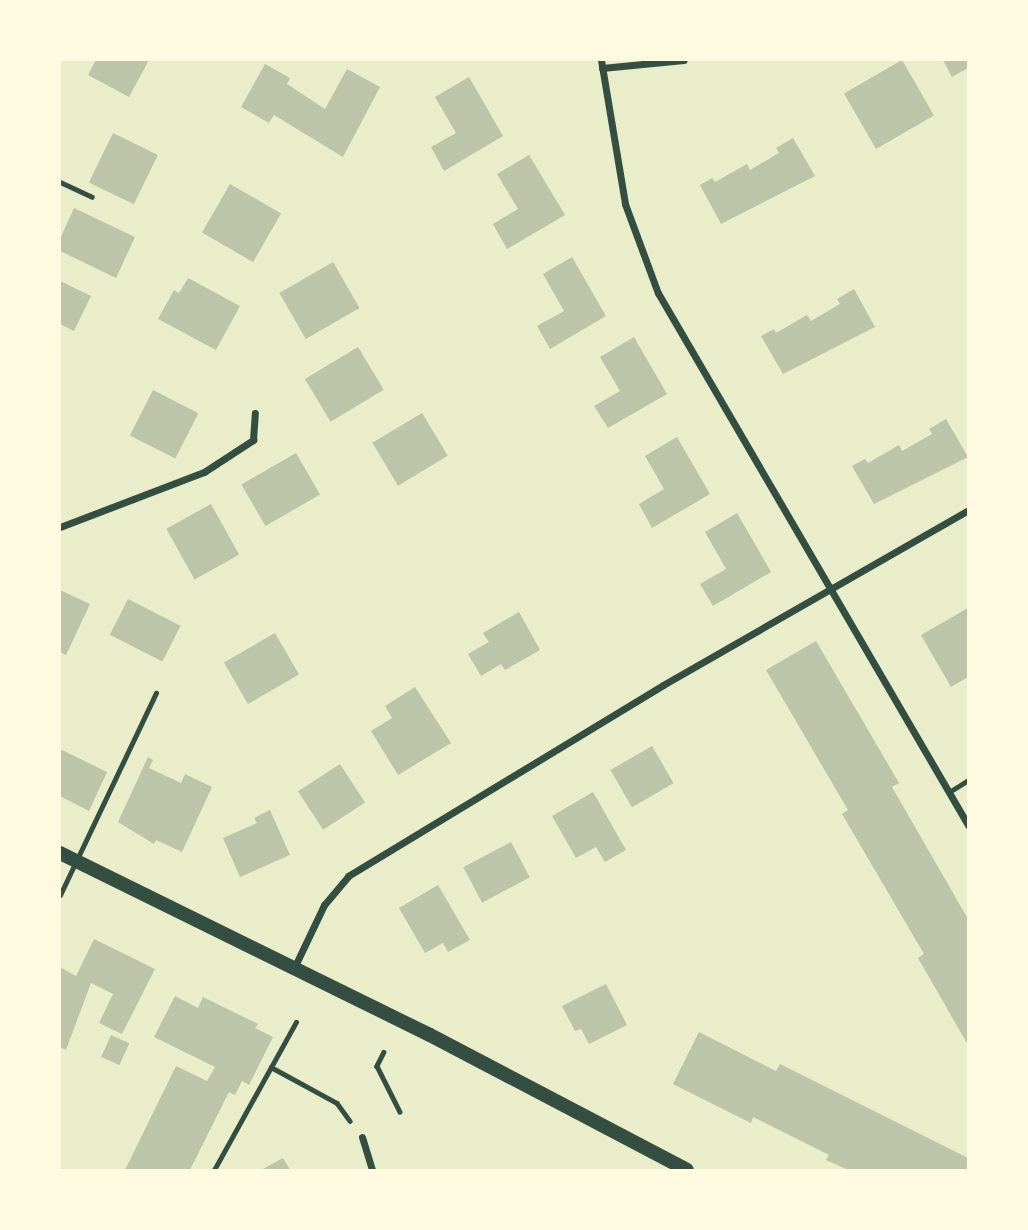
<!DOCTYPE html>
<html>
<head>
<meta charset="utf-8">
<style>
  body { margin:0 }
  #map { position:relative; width:1028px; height:1230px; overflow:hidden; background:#e9edc9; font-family:"Noto Sans",sans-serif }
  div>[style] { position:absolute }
  .building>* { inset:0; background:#bcc5a7; transform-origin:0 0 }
  .path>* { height:4.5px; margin:-2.25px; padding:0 2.25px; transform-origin:2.25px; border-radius:2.25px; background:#344e41 }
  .service>* { height:5px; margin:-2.5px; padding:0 2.5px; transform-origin:2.5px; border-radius:2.5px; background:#344e41 }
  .minor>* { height:7px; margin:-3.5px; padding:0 3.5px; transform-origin:3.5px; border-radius:3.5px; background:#344e41 }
  .secondary>* { height:14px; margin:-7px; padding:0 7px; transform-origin:7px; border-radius:7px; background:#344e41 }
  span { translate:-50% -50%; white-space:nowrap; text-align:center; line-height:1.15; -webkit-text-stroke:6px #fefae0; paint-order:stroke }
  .frame { position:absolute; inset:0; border:61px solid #fefae0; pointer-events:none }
</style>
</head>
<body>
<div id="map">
  <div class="building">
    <i style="clip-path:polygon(96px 60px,149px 60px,129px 97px,88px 75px)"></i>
    <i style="left:902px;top:60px;width:64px;height:67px;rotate:60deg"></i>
    <i style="clip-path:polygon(943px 60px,968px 60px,968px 68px,952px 77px)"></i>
    <i style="clip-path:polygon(265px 64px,290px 78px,287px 84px,325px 109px,347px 69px,380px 87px,343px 157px,274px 115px,269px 123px,241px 107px)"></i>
    <i style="clip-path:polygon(469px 77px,503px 136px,444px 171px,431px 147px,456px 133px,435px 97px)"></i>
    <i style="left:113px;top:133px;width:50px;height:55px;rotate:26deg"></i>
    <i style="clip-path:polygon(793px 138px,815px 176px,721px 224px,700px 185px,712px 178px,715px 182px,747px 164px,750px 170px,779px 153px,776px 148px)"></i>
    <i style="clip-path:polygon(529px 155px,565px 215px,507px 249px,493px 224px,518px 209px,497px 174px)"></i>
    <i style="left:230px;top:184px;width:59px;height:56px;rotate:30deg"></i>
    <i style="clip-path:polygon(74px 208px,135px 237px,116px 278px,60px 251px,60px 239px)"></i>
    <i style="clip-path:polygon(572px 257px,606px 316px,550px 349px,537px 326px,564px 311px,543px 274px)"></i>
    <i style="left:333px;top:262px;width:53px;height:62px;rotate:60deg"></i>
    <i style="clip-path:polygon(188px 278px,240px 306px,216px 350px,158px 319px,174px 290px,179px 293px)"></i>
    <i style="clip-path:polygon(60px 281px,91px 296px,74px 331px,60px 324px)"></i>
    <i style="clip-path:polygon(854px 289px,875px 327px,783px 374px,761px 336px,774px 329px,776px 333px,807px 315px,811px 321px,840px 304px,837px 299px)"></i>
    <i style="clip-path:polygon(634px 337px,667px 394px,608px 428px,594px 406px,620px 391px,600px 357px)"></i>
    <i style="left:358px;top:347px;width:50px;height:62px;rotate:59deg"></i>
    <i style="left:153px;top:390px;width:51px;height:51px;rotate:27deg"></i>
    <i style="left:422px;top:413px;width:50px;height:58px;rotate:59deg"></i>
    <i style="clip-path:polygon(946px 419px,968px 457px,874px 504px,852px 466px,865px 459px,868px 463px,899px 445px,902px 451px,932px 434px,929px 429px)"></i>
    <i style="clip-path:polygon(677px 437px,710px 494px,652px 528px,639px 504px,664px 489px,645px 456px)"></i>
    <i style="left:296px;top:453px;width:48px;height:63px;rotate:60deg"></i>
    <i style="left:211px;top:504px;width:58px;height:51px;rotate:61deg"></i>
    <i style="clip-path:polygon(737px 513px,771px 572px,713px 606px,700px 584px,726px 569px,705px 532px)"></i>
    <i style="clip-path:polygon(60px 590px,90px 604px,66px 655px,60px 652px)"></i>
    <i style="left:128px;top:599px;width:59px;height:40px;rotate:27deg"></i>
    <i style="clip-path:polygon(968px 608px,968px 677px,951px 687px,921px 635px)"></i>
    <i style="clip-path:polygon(519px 612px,540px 650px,505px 670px,501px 664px,481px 676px,468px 654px,489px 642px,483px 633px)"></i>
    <i style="left:275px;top:633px;width:48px;height:59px;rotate:60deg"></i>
    <i style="clip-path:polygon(816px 641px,899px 783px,892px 787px,968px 919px,968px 1045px,918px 958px,924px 954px,842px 814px,848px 810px,766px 670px)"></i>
    <i style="clip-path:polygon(415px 687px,451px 743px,398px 775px,371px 731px,392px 718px,385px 706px)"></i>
    <i style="left:652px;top:746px;width:43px;height:48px;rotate:60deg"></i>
    <i style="clip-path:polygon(60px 749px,107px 772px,89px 811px,60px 796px)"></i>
    <i style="clip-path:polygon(148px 757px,153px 760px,149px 768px,181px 783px,185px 774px,212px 787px,182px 852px,156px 840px,154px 844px,118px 822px)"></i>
    <i style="left:340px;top:764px;width:46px;height:50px;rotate:57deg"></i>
    <i style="clip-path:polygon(593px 792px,626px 850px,605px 862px,596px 847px,576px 858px,552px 816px)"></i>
    <i style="clip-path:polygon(270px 810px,290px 855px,240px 877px,223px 838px,257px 823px,254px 818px)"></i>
    <i style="left:511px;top:842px;width:40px;height:54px;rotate:62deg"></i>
    <i style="clip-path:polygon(438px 885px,470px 940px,448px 952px,443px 943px,425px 953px,399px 908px)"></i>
    <i style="clip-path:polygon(94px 939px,155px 969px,122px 1034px,99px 1023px,113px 994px,91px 983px,66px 1050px,60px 1047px,60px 967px,76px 976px)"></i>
    <i style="clip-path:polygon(606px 984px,627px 1025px,589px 1044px,581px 1029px,575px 1031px,562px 1006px)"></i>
    <i style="clip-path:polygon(175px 996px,198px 1008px,203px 997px,258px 1024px,255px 1028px,273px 1037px,249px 1085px,242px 1081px,235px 1095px,229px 1092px,190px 1170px,125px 1170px,176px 1066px,207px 1081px,215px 1067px,154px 1037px)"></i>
    <i style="clip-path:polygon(699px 1032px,776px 1071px,780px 1064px,968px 1158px,968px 1170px,848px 1170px,826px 1160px,829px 1155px,753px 1117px,751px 1123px,673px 1084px)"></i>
    <i style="left:111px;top:1035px;width:20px;height:24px;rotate:24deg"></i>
    <i style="clip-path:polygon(283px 1158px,290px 1170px,261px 1170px)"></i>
  </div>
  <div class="path">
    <i style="left:384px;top:1052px;width:16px;rotate:117deg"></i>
    <i style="left:377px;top:1066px;width:51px;rotate:63.4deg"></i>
    <i style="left:271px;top:1067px;width:75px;rotate:28.6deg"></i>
    <i style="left:337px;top:1103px;width:22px;rotate:54deg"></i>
    <i style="left:214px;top:1170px;width:169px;rotate:-61deg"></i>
  </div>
  <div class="service">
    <i style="left:60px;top:182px;width:35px;rotate:25deg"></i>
    <i style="left:949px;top:792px;width:22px;rotate:-32deg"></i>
    <i style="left:60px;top:895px;width:224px;rotate:-64.6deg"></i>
  </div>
  <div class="minor">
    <i style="left:601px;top:60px;width:146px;rotate:80.5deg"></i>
    <i style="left:625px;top:204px;width:95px;rotate:69.7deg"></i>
    <i style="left:658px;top:293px;width:616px;rotate:59.77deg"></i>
    <i style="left:602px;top:68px;width:82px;rotate:-5.6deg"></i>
    <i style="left:60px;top:527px;width:154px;rotate:-20.9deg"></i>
    <i style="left:204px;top:472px;width:59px;rotate:-33.1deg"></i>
    <i style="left:253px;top:440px;width:27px;rotate:-86deg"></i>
    <i style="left:294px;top:968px;width:70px;rotate:-64.5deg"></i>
    <i style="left:324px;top:905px;width:38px;rotate:-50deg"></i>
    <i style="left:348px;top:876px;width:368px;rotate:-31.2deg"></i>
    <i style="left:663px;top:685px;width:352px;rotate:-29.8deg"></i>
    <i style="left:362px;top:1137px;width:34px;rotate:73deg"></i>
  </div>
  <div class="secondary">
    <i style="left:60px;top:853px;width:412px;rotate:26.2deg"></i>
    <i style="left:430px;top:1035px;width:290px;rotate:27.7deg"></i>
  </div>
  <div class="frame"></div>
</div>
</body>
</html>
